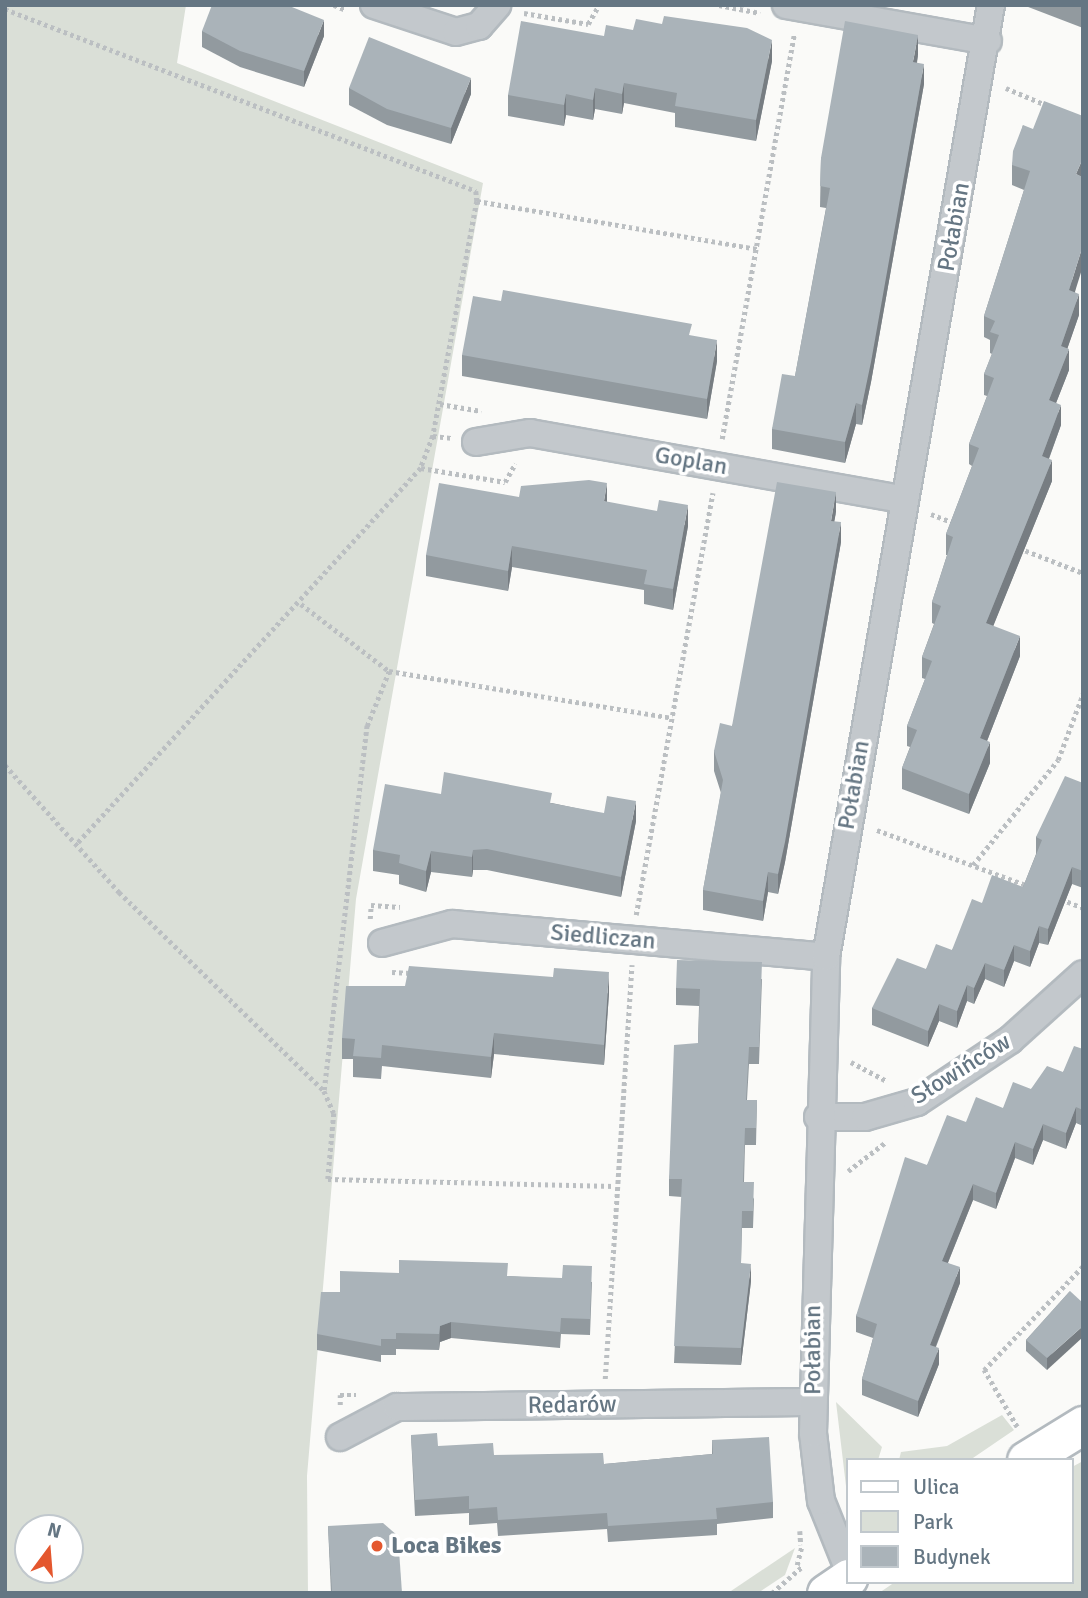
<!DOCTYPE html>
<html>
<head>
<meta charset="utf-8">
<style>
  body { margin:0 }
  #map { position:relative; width:1088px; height:1598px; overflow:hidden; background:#fafaf8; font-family:Signika,sans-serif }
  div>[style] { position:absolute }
  .green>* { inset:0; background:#dadfd7 }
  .path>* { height:4.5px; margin-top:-2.25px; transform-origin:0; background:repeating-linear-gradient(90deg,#bbbfc2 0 3.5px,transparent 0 7px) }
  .roads { filter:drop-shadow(2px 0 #b3babf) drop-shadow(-2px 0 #b3babf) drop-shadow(0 2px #b3babf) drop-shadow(0 -2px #b3babf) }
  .street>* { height:26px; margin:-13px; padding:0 13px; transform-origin:13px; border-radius:13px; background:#c3c8cc }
  .secondary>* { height:37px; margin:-18.5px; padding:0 18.5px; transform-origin:18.5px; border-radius:18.5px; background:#fff }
  .wall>* { inset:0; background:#929a9f }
  .shaded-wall>* { inset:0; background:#777d82 }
  .building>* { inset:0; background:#aab3b9 }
  .dots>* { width:19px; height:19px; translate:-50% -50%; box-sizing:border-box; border:4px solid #fff; border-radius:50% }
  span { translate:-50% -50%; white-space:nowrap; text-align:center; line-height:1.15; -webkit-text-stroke:7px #fff; paint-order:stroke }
  .street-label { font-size:24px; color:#657683 }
  .poi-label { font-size:24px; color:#657683; font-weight:700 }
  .left { translate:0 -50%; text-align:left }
  .frame { position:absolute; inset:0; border:7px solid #657683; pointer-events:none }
  .legend { position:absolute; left:846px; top:1458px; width:228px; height:126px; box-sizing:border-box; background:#fff; border:2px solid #c1c8cd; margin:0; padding:9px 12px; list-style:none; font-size:21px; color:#657683 }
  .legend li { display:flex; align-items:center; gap:14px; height:35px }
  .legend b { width:35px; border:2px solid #c1c8cd }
  .north { position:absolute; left:14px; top:1514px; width:70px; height:70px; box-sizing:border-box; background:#fff; border:2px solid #c1c8cd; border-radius:50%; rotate:16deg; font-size:19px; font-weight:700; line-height:28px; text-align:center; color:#657683 }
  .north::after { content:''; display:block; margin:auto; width:24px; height:32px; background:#e4572e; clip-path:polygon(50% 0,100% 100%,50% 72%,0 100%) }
</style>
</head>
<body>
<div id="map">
  <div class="green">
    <i style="clip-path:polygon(evenodd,5px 5px,186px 5px,177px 63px,483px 183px,356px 899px,307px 1476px,308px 1593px,5px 1593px,5px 5px,28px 1528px,70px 1528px,70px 1570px,28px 1570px,28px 1528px)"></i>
    <i style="clip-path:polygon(836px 1402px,882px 1447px,878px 1460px,848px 1460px,848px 1503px)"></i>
    <i style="clip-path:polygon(1002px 1415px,1014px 1430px,970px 1460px,899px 1460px,901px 1452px,947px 1446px)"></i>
    <i style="clip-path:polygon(1083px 1461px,1083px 1593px,879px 1593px,895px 1582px,1072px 1582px,1072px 1467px)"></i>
    <i style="clip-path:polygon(795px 1548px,785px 1575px,758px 1593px,728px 1593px)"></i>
  </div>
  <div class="path">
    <i style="left:334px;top:5px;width:13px;rotate:23deg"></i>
    <i style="left:719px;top:5px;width:42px;rotate:11deg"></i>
    <i style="left:5px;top:9px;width:505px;rotate:21.13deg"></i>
    <i style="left:476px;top:191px;width:10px;rotate:84deg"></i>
    <i style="left:477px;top:201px;width:239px;rotate:100.6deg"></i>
    <i style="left:433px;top:436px;width:34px;rotate:111deg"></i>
    <i style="left:421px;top:468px;width:510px;rotate:132.46deg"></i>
    <i style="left:524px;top:13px;width:65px;rotate:9.8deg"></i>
    <i style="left:588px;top:24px;width:22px;rotate:-60deg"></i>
    <i style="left:1006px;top:88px;width:43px;rotate:23deg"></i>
    <i style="left:477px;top:201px;width:284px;rotate:9.7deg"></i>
    <i style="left:440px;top:404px;width:42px;rotate:9.7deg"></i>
    <i style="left:433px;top:436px;width:18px;rotate:6deg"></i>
    <i style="left:722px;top:439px;width:410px;rotate:-79.9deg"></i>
    <i style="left:421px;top:468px;width:85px;rotate:9.5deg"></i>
    <i style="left:505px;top:482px;width:21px;rotate:-61deg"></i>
    <i style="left:931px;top:514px;width:26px;rotate:21deg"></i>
    <i style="left:1019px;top:548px;width:69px;rotate:21.3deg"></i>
    <i style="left:301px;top:604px;width:111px;rotate:37.3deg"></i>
    <i style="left:389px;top:671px;width:287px;rotate:9.4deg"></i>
    <i style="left:5px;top:765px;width:171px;rotate:48.1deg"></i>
    <i style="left:119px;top:892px;width:286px;rotate:44.1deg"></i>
    <i style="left:324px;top:1091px;width:24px;rotate:66deg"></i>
    <i style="left:334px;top:1113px;width:66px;rotate:95.2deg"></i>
    <i style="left:328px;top:1179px;width:286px;rotate:1.4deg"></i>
    <i style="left:877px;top:830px;width:159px;rotate:20.3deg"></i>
    <i style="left:973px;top:865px;width:135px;rotate:-51deg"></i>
    <i style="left:1058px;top:760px;width:71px;rotate:-69.3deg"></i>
    <i style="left:1061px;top:899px;width:24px;rotate:22deg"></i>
    <i style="left:636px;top:915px;width:429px;rotate:-79.7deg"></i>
    <i style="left:370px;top:919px;width:14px;rotate:-86deg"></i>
    <i style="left:371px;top:905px;width:29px;rotate:4deg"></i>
    <i style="left:392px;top:972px;width:19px;rotate:3deg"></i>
    <i style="left:851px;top:1062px;width:40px;rotate:28deg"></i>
    <i style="left:324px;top:1090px;width:367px;rotate:-83.3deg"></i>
    <i style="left:367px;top:726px;width:59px;rotate:-68.2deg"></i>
    <i style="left:848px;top:1171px;width:48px;rotate:-37.3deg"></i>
    <i style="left:605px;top:1379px;width:415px;rotate:-86.3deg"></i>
    <i style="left:340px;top:1405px;width:10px;rotate:-90deg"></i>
    <i style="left:340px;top:1395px;width:16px"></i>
    <i style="left:1017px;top:1427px;width:66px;rotate:-120.1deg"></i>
    <i style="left:984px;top:1370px;width:144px;rotate:-46.4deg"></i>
    <i style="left:800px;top:1531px;width:14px;rotate:86deg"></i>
    <i style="left:797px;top:1565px;width:21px;rotate:-76deg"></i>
    <i style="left:772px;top:1593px;width:41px;rotate:-41.1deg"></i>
  </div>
  <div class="roads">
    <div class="street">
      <i style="left:374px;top:5px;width:86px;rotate:18.2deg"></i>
      <i style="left:456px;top:32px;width:24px;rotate:-15deg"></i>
      <i style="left:479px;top:26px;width:28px;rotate:-49deg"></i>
      <i style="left:786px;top:5px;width:205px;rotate:10.1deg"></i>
      <i style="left:476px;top:442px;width:55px;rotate:-9.5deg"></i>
      <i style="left:530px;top:433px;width:381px;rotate:10.1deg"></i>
      <i style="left:382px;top:943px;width:73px;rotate:-15.2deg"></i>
      <i style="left:452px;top:924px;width:375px;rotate:5deg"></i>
      <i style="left:818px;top:1117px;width:47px"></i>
      <i style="left:865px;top:1117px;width:54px;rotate:-16.1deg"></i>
      <i style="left:917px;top:1102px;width:112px;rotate:-33.7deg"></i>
      <i style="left:1010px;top:1040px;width:98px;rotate:-42.1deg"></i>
      <i style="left:340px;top:1437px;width:64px;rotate:-27.8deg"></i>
      <i style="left:397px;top:1407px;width:415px;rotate:-0.7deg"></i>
      <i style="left:848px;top:1568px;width:72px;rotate:-111.9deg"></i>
      <i style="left:821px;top:1501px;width:68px;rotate:-96.7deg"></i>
      <i style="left:813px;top:1433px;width:476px;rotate:-88.4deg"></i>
      <i style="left:826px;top:957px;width:966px;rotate:-80.17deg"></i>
    </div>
    <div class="secondary">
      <i style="left:1026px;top:1460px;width:67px;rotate:-31.6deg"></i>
      <i style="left:826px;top:1593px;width:27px;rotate:-34deg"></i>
    </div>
  </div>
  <div class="wall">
    <i style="clip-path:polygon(1023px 5px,1083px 5px,1083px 28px)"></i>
    <i style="clip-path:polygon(202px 31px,324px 36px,304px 87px,240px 67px,202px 47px)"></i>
    <i style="clip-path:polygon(604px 36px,772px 61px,756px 141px,675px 127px,675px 113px,624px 103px,622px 114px,595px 109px,593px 120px,566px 115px,564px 126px,508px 116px,508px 95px)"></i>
    <i style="clip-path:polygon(918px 55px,917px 63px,924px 84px,871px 382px,862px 425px,856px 424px,845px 463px,772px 449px,772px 429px,795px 376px,826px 208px,820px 207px,821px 158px)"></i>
    <i style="clip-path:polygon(349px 88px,471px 94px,451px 144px,387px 125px,349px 105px)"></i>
    <i style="clip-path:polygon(1023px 125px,1075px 292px,1079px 315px,1067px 349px,1069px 370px,1056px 403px,1061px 425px,1049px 459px,1052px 481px,993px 626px,1020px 656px,987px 741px,990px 763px,969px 814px,902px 789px,902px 768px,910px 747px,907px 746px,907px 726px,925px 679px,922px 678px,922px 657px,934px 624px,932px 623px,932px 602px,947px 555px,946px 555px,946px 534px,972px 466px,969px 464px,969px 444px,987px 396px,984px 395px,984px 374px,992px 354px,990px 353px,990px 340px,984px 337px,984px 316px,1024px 190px,1012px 185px,1012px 165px)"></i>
    <i style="clip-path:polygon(692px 336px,717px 361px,707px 419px,462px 376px,462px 355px)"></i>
    <i style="clip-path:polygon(519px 497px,607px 502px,688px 526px,673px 610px,644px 604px,644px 590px,512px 567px,508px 591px,426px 576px,426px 555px)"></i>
    <i style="clip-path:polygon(836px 512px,834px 521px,841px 542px,785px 862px,778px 894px,768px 892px,763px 921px,703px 910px,703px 890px,721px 793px,714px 771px,714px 751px,732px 726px)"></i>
    <i style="clip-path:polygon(1083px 783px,1083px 888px,1072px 884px,1048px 945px,1039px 943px,1030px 967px,1014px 961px,1004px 987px,985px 979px,974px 1004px,967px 1001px,957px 1028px,939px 1021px,928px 1047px,872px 1025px,872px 1008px,952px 950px,982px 903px,1023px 887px,1036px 854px,1036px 837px)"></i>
    <i style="clip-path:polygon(441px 794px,552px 803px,636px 821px,621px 897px,487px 870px,473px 870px,472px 877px,431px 872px,426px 892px,399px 884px,399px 875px,373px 871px,373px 850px)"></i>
    <i style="clip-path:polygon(762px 979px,759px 1064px,749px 1064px,747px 1100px,757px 1100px,756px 1145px,745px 1145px,744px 1182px,754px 1199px,753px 1228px,742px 1228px,741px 1263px,751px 1281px,741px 1365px,674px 1363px,682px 1197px,669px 1196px,669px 1179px,698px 1043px,699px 1006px,676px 1005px,676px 988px)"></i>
    <i style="clip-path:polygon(609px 993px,604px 1065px,494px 1054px,491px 1078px,382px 1066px,381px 1079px,353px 1077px,353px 1059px,342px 1059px,342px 1038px)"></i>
    <i style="clip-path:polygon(1083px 1049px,1083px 1126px,1076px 1123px,1066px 1149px,1043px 1140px,1033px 1165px,1015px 1158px,996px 1209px,973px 1200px,948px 1263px,960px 1283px,936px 1347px,939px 1364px,918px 1417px,862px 1395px,862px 1379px,873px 1338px,856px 1332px,856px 1316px,927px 1165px,966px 1122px,1003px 1108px,1031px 1089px,1063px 1072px)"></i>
    <i style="clip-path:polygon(508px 1276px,592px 1282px,590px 1335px,561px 1334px,560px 1348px,451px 1338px,440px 1342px,439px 1350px,396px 1349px,396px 1355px,381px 1355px,381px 1362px,317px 1350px,317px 1334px,340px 1292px)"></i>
    <i style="clip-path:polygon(1070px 1291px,1047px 1370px,1026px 1351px,1026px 1340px)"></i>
    <i style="clip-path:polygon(411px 1435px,438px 1446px,494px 1455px,604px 1464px,712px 1454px,712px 1440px,773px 1502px,773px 1518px,717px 1524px,717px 1535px,608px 1542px,607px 1529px,498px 1536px,497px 1523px,469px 1525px,469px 1513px,415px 1516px)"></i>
    <i style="clip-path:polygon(328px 1526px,402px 1593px,331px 1593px)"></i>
  </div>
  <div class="shaded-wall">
    <i style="clip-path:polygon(324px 20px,324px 36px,304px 87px,304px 71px)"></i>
    <i style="clip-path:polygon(918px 35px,918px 55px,913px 83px,913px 62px)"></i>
    <i style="clip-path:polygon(772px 40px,772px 61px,756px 141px,756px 120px)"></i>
    <i style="clip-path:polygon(924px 64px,924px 84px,871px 382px,862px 425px,862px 405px)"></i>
    <i style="clip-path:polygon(471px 78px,471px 94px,451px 144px,451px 128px)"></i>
    <i style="clip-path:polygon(624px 83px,624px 103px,622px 114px,622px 94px)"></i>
    <i style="clip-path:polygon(595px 88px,595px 109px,593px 120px,593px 100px)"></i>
    <i style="clip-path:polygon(566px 94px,566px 115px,564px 126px,564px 105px)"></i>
    <i style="clip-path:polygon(1083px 158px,1083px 178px,1076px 174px)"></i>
    <i style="clip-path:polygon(1083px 245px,1083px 266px,1069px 311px,1069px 290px)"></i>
    <i style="clip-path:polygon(1079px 294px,1079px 315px,1061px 367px,1061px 346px)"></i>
    <i style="clip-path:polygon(717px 340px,717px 361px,707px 419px,707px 399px)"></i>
    <i style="clip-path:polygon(1069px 349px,1069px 370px,1049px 421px,1049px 400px)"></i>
    <i style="clip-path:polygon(856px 403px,856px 424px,845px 463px,845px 442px)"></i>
    <i style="clip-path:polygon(1061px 405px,1061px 425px,1042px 477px,1042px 456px)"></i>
    <i style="clip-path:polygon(1052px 460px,1052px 481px,986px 644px,986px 623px)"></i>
    <i style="clip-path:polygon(607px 483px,607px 503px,604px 501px)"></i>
    <i style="clip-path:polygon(836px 492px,836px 512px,831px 541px,831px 521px)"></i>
    <i style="clip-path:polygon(688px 505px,688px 526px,673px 610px,673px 589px)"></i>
    <i style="clip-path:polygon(841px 522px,841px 542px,785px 862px,778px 894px,778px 874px)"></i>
    <i style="clip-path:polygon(512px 546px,512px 567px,508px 591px,508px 571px)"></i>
    <i style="clip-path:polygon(1020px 636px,1020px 656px,980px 759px,980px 738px)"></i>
    <i style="clip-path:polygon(990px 742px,990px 763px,969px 814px,969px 794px)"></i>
    <i style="clip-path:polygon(636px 801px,636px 821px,621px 897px,621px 877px)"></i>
    <i style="clip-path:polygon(473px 850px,473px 870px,472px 877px,472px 857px)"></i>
    <i style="clip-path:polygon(431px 851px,431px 872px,426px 892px,426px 871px)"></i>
    <i style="clip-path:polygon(1072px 867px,1072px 884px,1048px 945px,1048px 929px)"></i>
    <i style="clip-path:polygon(768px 872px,768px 892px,763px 921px,763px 901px)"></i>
    <i style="clip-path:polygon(1039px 926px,1039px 943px,1030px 967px,1030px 951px)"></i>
    <i style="clip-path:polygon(1014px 945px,1014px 961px,1004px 987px,1004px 970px)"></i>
    <i style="clip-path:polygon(985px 963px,985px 979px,974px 1004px,974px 988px)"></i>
    <i style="clip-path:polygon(609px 972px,609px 993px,604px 1065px,604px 1045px)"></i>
    <i style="clip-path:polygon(967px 985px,967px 1001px,957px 1028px,957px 1011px)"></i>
    <i style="clip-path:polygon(939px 1004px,939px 1021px,928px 1047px,928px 1031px)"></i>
    <i style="clip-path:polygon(494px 1033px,494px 1054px,491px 1078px,491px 1057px)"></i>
    <i style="clip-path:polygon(1076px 1107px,1076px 1123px,1066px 1149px,1066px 1133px)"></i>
    <i style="clip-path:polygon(1043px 1124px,1043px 1140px,1033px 1165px,1033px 1149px)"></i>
    <i style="clip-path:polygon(1015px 1142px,1015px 1158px,996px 1209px,996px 1193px)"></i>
    <i style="clip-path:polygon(973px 1184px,973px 1200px,942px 1277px,942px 1261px)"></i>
    <i style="clip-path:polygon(751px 1264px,751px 1281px,741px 1365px,741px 1348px)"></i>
    <i style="clip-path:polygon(960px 1267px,960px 1283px,930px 1361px,930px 1345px)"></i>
    <i style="clip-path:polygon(451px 1322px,451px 1338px,440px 1342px,439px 1350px,440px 1326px)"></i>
    <i style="clip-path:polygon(1083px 1326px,1083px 1337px,1047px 1370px,1047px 1358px)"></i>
    <i style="clip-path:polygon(939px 1348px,939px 1364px,918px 1417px,918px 1401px)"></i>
  </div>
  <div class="building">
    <i style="clip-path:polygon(212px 5px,287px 5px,324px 20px,304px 71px,240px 51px,202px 31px)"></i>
    <i style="clip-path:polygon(664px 16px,747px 28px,772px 40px,756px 120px,675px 106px,677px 93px,624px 83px,622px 94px,595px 88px,593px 100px,566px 94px,564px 105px,508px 95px,521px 21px,604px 36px,606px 25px,633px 30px,636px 19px,662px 24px)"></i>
    <i style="clip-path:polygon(845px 21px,918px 35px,913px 62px,924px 64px,871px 362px,862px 405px,856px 403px,845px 442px,772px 429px,782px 374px,795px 376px,830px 188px,820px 186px,821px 158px)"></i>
    <i style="clip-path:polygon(369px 37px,471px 78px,451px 128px,387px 109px,349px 88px)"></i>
    <i style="clip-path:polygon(1044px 101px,1083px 116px,1083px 158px,1076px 174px,1083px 177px,1083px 245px,1069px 290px,1079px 294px,1061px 346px,1069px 349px,1049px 400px,1061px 405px,1042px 456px,1052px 460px,986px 623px,1020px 636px,980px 738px,990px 742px,969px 794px,902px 768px,917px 730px,907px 726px,932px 661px,922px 657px,941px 606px,932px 602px,953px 537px,946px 534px,979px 448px,969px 444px,994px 378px,984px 374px,999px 335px,990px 332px,995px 321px,984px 316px,1030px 171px,1012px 165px,1013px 151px,1023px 125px,1033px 129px)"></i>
    <i style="clip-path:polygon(503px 290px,692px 324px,689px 335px,717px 340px,707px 399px,462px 355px,473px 296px,501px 301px)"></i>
    <i style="clip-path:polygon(589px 480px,607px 483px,604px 501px,657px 511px,659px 500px,688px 505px,673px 589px,644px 584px,647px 570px,512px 546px,508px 571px,426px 555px,439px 483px,519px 497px,521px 486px)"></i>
    <i style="clip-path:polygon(777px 482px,836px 492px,831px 521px,841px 522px,785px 842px,778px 874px,768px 872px,763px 901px,703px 890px,723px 780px,714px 751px,720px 723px,732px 726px)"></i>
    <i style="clip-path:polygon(444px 772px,552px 793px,550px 803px,604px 813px,607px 796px,636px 801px,621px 877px,487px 849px,473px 850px,472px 857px,431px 851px,426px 871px,399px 863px,400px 855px,373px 850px,385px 784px,441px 794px)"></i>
    <i style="clip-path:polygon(1065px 776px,1083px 783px,1083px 871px,1072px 867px,1048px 929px,1039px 926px,1030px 951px,1014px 945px,1004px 970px,985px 963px,974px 988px,967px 985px,957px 1011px,939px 1004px,928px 1031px,872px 1008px,897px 958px,926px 969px,936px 944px,952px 950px,972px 899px,982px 903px,992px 875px,1023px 887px,1042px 840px,1036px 837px)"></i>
    <i style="clip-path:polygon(677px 960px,762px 962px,759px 1047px,749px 1047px,746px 1100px,757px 1100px,756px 1128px,745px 1128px,743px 1182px,754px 1182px,753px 1211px,742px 1211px,741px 1263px,751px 1264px,741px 1348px,674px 1346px,682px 1179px,669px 1179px,674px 1045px,698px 1043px,700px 989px,676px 988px)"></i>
    <i style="clip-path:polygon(409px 966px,553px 977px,554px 968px,609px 972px,604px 1045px,494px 1033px,491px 1057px,382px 1045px,381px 1058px,353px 1056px,355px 1039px,342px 1038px,346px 986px,405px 986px)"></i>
    <i style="clip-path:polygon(1074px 1046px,1083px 1049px,1083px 1110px,1076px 1107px,1066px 1133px,1043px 1124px,1033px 1149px,1015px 1142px,996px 1193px,973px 1184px,942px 1261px,960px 1267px,930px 1345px,939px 1348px,918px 1401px,862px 1379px,877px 1324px,856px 1316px,905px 1157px,927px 1165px,947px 1115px,966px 1122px,976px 1097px,1003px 1108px,1013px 1082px,1031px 1089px,1047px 1066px,1063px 1072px)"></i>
    <i style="clip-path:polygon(399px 1260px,508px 1263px,507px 1276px,562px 1278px,563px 1265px,592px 1266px,590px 1319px,561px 1318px,560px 1332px,451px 1322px,440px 1326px,439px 1334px,396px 1333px,396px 1339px,381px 1339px,381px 1346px,317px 1334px,321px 1292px,340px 1292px,340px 1271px,399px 1273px)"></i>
    <i style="clip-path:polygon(1070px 1291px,1083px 1303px,1083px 1326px,1047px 1358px,1026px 1340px)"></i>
    <i style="clip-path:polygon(437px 1433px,438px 1446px,493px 1443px,494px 1455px,603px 1453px,604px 1464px,713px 1454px,712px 1440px,769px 1437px,773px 1502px,716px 1508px,717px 1519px,608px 1526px,607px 1513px,498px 1520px,497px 1507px,469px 1509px,469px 1496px,415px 1500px,411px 1435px)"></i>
    <i style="clip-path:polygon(383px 1523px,398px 1536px,402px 1593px,332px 1593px,328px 1526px)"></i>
  </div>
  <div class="dots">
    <i style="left:377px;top:1546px;background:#e4572e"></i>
  </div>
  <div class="street-label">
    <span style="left:954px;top:227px;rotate:-80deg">Połabian</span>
    <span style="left:691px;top:461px;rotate:10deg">Goplan</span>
    <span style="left:854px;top:785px;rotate:-80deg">Połabian</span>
    <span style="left:603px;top:937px;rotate:5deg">Siedliczan</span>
    <span style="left:961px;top:1069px;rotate:-32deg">Słowińców</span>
    <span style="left:813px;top:1350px;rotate:-90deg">Połabian</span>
    <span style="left:572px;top:1405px;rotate:-1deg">Redarów</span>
  </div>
  <div class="poi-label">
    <span class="left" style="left:391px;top:1546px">Loca Bikes</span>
  </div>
  <div class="frame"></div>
  <ul class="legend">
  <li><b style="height:9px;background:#fff"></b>Ulica</li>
  <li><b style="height:19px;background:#dadfd7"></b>Park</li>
  <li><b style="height:19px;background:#aab3b9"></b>Budynek</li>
  </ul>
  <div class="north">N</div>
</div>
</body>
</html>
